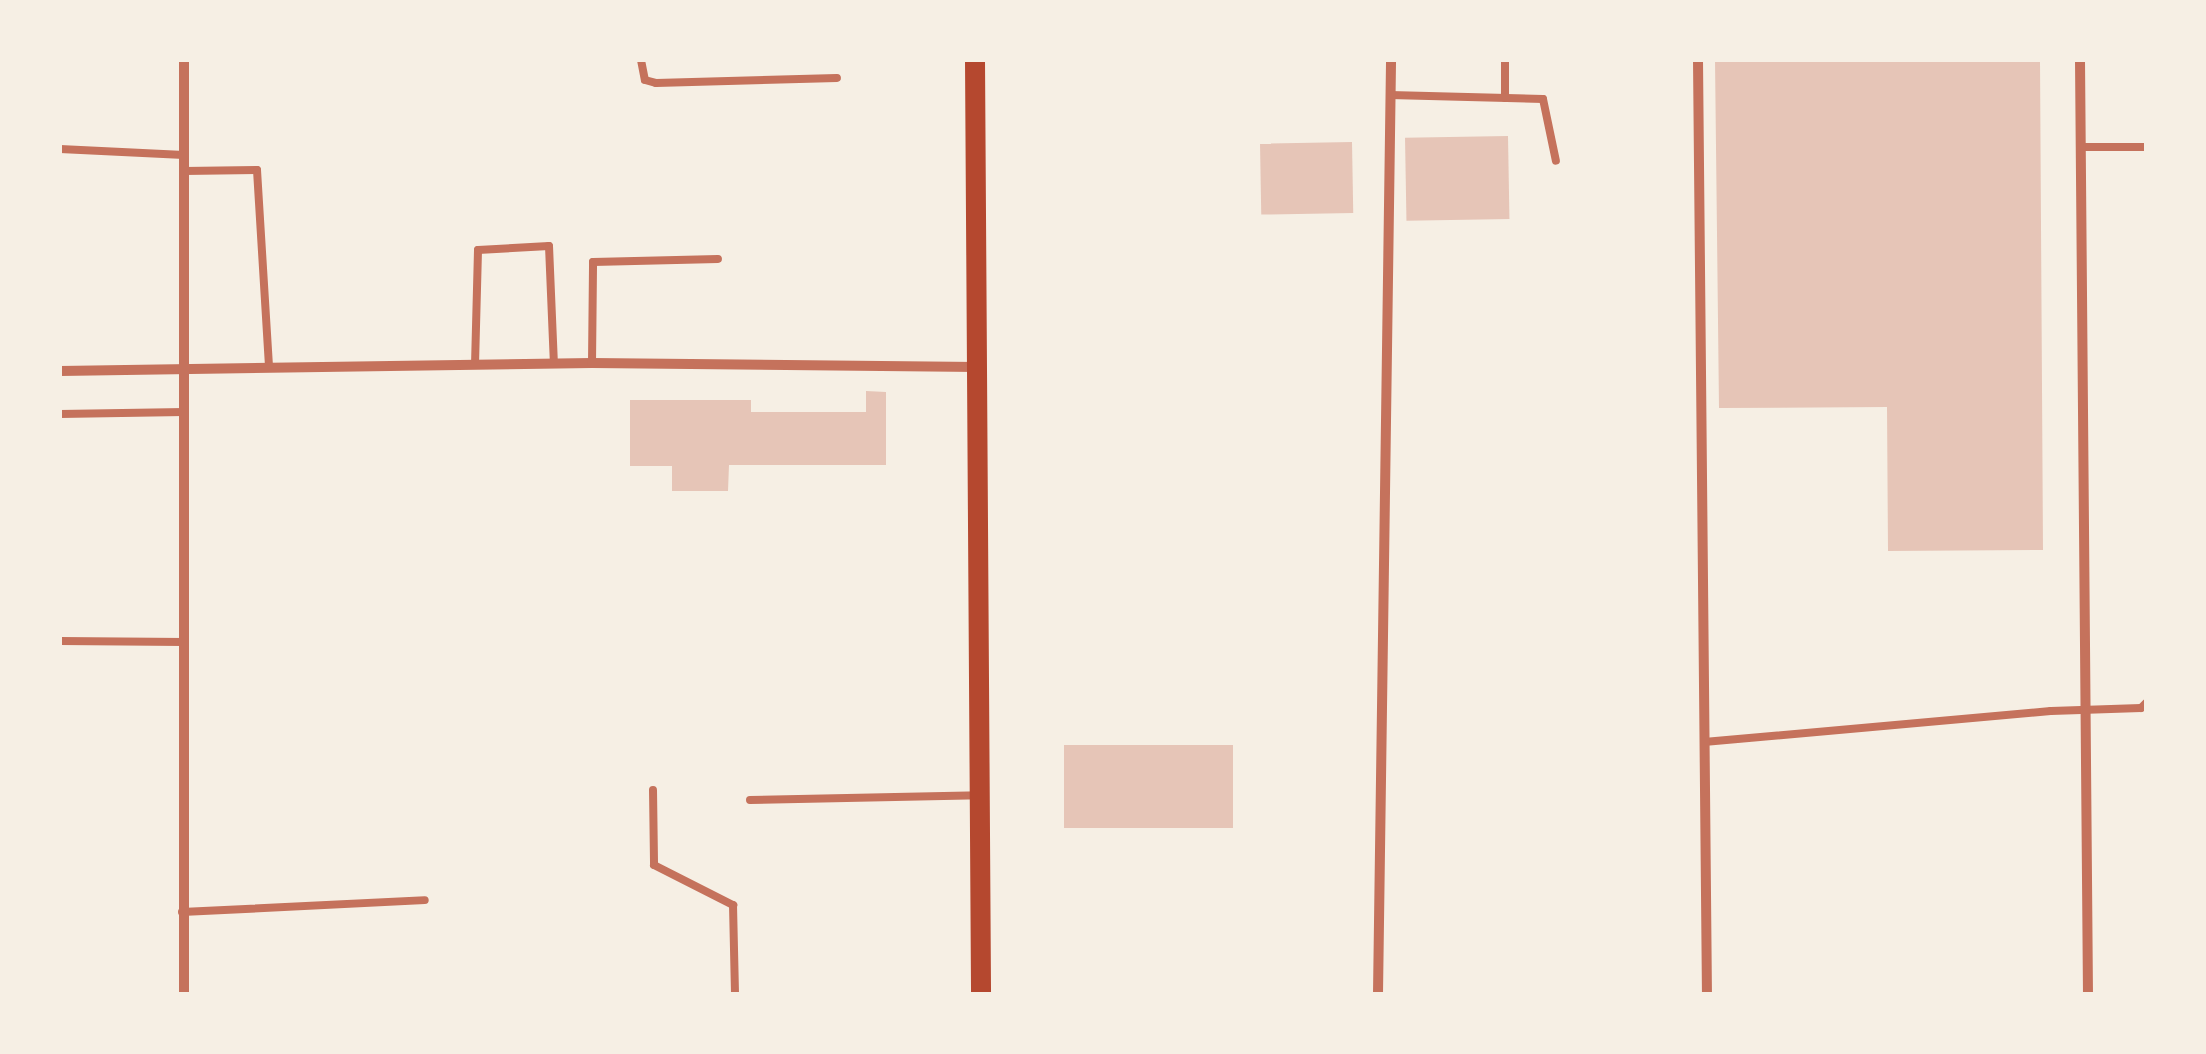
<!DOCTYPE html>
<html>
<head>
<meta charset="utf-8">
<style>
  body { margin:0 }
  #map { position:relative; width:2206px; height:1054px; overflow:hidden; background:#f6efe4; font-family:Karla,sans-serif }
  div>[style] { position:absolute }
  .building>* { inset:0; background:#e6c5b7; transform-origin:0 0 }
  .service>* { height:8px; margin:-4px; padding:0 4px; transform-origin:4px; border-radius:4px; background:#c5725c }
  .minor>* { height:10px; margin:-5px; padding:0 5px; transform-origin:5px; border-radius:5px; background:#c5725c }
  .secondary>* { height:20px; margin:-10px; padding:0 10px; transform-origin:10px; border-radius:10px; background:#b5482f }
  span { translate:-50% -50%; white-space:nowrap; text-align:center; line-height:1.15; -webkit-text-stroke:10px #f6efe4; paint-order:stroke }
  .frame { position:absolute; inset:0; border:62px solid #f6efe4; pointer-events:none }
</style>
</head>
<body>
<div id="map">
  <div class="building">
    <i style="clip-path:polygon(1715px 60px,2040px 60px,2043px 550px,1888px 551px,1887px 407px,1719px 408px)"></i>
    <i style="left:1508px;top:136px;width:83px;height:103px;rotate:89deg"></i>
    <i style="left:1352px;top:142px;width:71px;height:92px;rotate:89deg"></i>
    <i style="clip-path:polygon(866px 391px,886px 392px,886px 465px,729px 465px,728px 491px,672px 491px,672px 466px,630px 466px,630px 400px,751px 400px,751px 412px,866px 412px)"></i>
    <i style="left:1064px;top:745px;width:169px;height:83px"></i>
  </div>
  <div class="service">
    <i style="left:641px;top:60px;width:20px;rotate:79deg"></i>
    <i style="left:645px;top:80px;width:11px;rotate:15deg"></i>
    <i style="left:656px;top:83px;width:181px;rotate:-1.6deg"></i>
    <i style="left:1505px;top:60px;width:38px;rotate:90deg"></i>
    <i style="left:1390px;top:95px;width:153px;rotate:1.5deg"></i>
    <i style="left:1543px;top:99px;width:63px;rotate:78.2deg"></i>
    <i style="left:2081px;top:147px;width:65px"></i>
    <i style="left:60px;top:149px;width:124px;rotate:2.8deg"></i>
    <i style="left:184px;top:171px;width:73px;rotate:-0.8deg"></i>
    <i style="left:257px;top:170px;width:198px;rotate:86.5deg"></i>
    <i style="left:592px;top:363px;width:101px;rotate:-89.4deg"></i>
    <i style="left:593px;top:262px;width:125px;rotate:-1.4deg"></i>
    <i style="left:475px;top:365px;width:115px;rotate:-88.5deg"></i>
    <i style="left:478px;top:250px;width:71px;rotate:-3.2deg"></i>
    <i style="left:549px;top:246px;width:118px;rotate:87.6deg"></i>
    <i style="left:60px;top:414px;width:124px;rotate:-0.9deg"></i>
    <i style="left:60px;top:641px;width:124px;rotate:0.5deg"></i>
    <i style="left:1704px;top:742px;width:348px;rotate:-5.1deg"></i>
    <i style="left:2051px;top:711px;width:90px;rotate:-1.9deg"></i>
    <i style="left:2141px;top:708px;width:7px;rotate:-45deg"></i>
    <i style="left:653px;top:790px;width:75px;rotate:89.2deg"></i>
    <i style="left:654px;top:865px;width:89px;rotate:26.9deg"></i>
    <i style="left:733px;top:905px;width:89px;rotate:88.7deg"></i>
    <i style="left:750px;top:800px;width:230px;rotate:-1.2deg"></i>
    <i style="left:182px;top:912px;width:243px;rotate:-2.8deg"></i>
  </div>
  <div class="minor">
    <i style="left:1698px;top:60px;width:934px;rotate:89.45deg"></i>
    <i style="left:2080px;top:60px;width:934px;rotate:89.51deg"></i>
    <i style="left:60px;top:371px;width:532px;rotate:-0.86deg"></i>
    <i style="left:592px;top:363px;width:385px;rotate:0.6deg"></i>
    <i style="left:184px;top:994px;width:934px;rotate:-90deg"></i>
    <i style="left:1378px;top:994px;width:934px;rotate:-89.2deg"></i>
  </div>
  <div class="secondary">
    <i style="left:975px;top:60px;width:934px;rotate:89.63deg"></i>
  </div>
  <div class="frame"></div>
</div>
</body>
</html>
